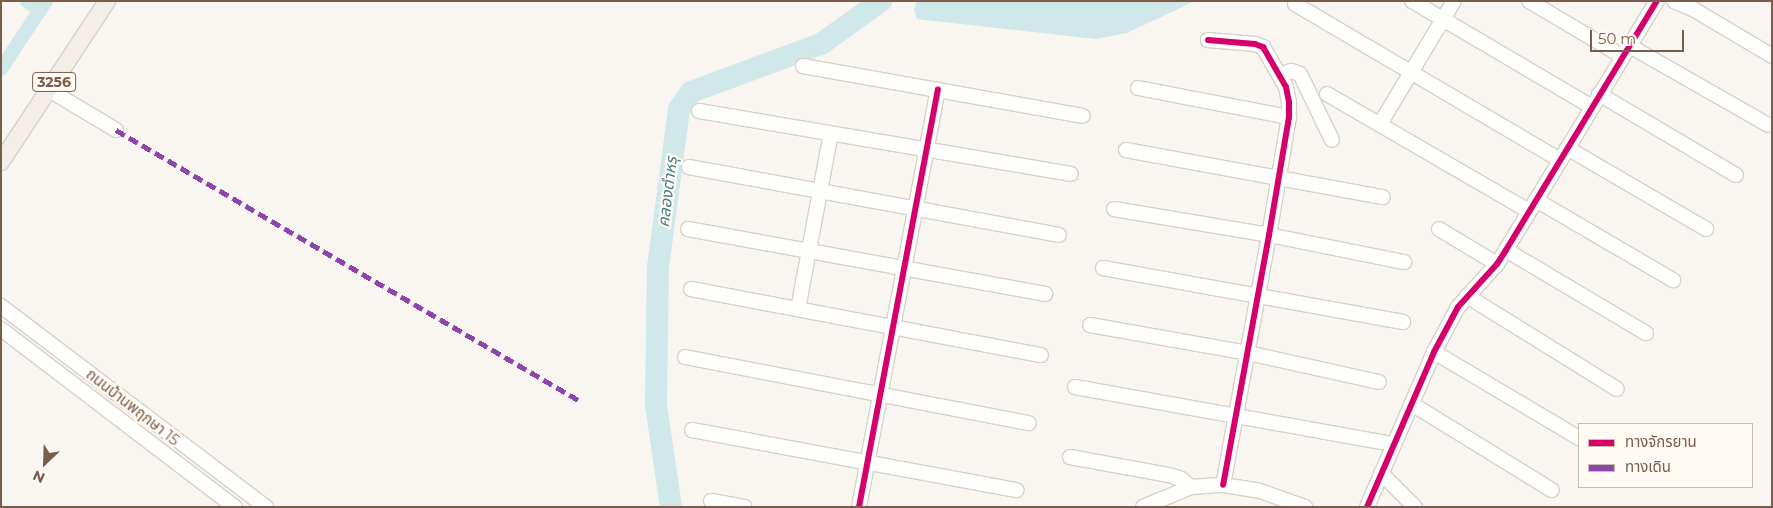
<!DOCTYPE html>
<html>
<head>
<meta charset="utf-8">
<style>
  body { margin:0 }
  #map { position:relative; width:1773px; height:508px; overflow:hidden; background:#f9f5f0; font-family:Montserrat,"Noto Sans Thai",sans-serif }
  div>[style] { position:absolute }
  .water>* { inset:0; background:#d0e8ea }
  .canal>* { height:14px; margin:-7px; padding:0 7px; transform-origin:7px; border-radius:7px; background:#d0e8ea }
  .river>* { height:22px; margin:-11px; padding:0 11px; transform-origin:11px; border-radius:11px; background:#d0e8ea }
  .roads { filter:drop-shadow(1px 0 #d7d1cb) drop-shadow(-1px 0 #d7d1cb) drop-shadow(0 1px #d7d1cb) drop-shadow(0 -1px #d7d1cb) }
  .minor>* { height:14px; margin:-7px; padding:0 7px; transform-origin:7px; border-radius:7px; background:#fefefd }
  .major>* { height:16px; margin:-8px; padding:0 8px; transform-origin:8px; border-radius:8px; background:#f3eee8 }
  .quiet>* { height:5px; margin-top:-2.5px; transform-origin:0; background:repeating-linear-gradient(90deg,#8e44ad 0 10px,transparent 0 15px) }
  .cycleway>* { height:6px; margin:-3px; padding:0 3px; transform-origin:3px; border-radius:3px; background:#d6006c }
  span { translate:-50% -50%; white-space:nowrap; text-align:center; line-height:1.15; -webkit-text-stroke:4.5px #fffaf3; paint-order:stroke }
  .shield-label span { padding:1px 4px; background:#fffaf3; border:1px solid; border-radius:4px; -webkit-text-stroke-width:0 }
  .shield-label { font-size:14px; color:#7a5c4d; font-weight:700 }
  .street-label { font-size:15px; color:#7a5c4d }
  .water-label { font-size:16px; color:#437c86; font-style:italic }
  .frame { position:absolute; inset:0; border:2px solid #7a5c4d; pointer-events:none }
  .legend { position:absolute; left:1578px; top:423px; width:175px; height:65px; box-sizing:border-box; background:#fffaf3; border:1px solid #cabbb1; margin:0; padding:6px 9px; list-style:none; font-size:15px; color:#7a5c4d }
  .legend li { display:flex; align-items:center; gap:10px; height:25px }
  .legend b { width:25px; border:1px solid #cabbb1 }
  .north { position:absolute; left:20px; top:438px; width:50px; height:50px; -webkit-text-stroke:4px #fffaf3; paint-order:stroke; rotate:204deg; font-size:14px; font-weight:700; line-height:20px; text-align:center; color:#7a5c4d }
  .north::after { content:''; display:block; margin:auto; width:18px; height:22px; background:#7a5c4d; clip-path:polygon(50% 0,100% 100%,50% 72%,0 100%) }
  .scale { position:absolute; left:1590px; top:30px; width:94px; height:22px; box-sizing:border-box; border:2px solid #7a5c4d; border-top:0; padding-left:6px; font-size:15px; line-height:18px; white-space:nowrap; color:#7a5c4d; -webkit-text-stroke:4px #fffaf3; paint-order:stroke }
</style>
</head>
<body>
<div id="map">
  <div class="water">
    <i style="clip-path:polygon(917px 1px,1195px 1px,1127px 33px,1096px 39px,917px 19px,914px 10px)"></i>
  </div>
  <div class="canal">
    <i style="left:27px;top:1px;width:16px;rotate:35deg"></i>
    <i style="left:1px;top:69px;width:82px;rotate:-56.5deg"></i>
  </div>
  <div class="river">
    <i style="left:671px;top:507px;width:103px;rotate:-98.4deg"></i>
    <i style="left:656px;top:405px;width:138px;rotate:-89.2deg"></i>
    <i style="left:658px;top:267px;width:159px;rotate:-82.4deg"></i>
    <i style="left:679px;top:109px;width:21px;rotate:-55deg"></i>
    <i style="left:691px;top:92px;width:139px;rotate:-20.3deg"></i>
    <i style="left:821px;top:44px;width:74px;rotate:-35.6deg"></i>
  </div>
  <div class="roads">
    <div class="minor">
      <i style="left:1412px;top:1px;width:209px;rotate:30.5deg"></i>
      <i style="left:1529px;top:1px;width:108px;rotate:30.6deg"></i>
      <i style="left:1674px;top:1px;width:21px;rotate:23deg"></i>
      <i style="left:1693px;top:9px;width:92px;rotate:30.7deg"></i>
      <i style="left:1295px;top:4px;width:308px;rotate:30.5deg"></i>
      <i style="left:1208px;top:40px;width:47px;rotate:4.9deg"></i>
      <i style="left:1255px;top:44px;width:9px;rotate:21deg"></i>
      <i style="left:1263px;top:47px;width:46px;rotate:60.1deg"></i>
      <i style="left:1286px;top:87px;width:15px;rotate:79deg"></i>
      <i style="left:1289px;top:102px;width:15px;rotate:90deg"></i>
      <i style="left:1289px;top:117px;width:120px;rotate:99.6deg"></i>
      <i style="left:1269px;top:235px;width:254px;rotate:100.4deg"></i>
      <i style="left:1628px;top:45px;width:161px;rotate:29.7deg"></i>
      <i style="left:803px;top:66px;width:284px;rotate:10.1deg"></i>
      <i style="left:1280px;top:75px;width:12px;rotate:-20deg"></i>
      <i style="left:1291px;top:71px;width:9px;rotate:18deg"></i>
      <i style="left:1300px;top:74px;width:73px;rotate:64.1deg"></i>
      <i style="left:1138px;top:88px;width:154px;rotate:10.9deg"></i>
      <i style="left:49px;top:90px;width:78px;rotate:30.8deg"></i>
      <i style="left:1327px;top:94px;width:233px;rotate:30.1deg"></i>
      <i style="left:1599px;top:94px;width:159px;rotate:30.6deg"></i>
      <i style="left:699px;top:111px;width:377px;rotate:9.6deg"></i>
      <i style="left:1380px;top:124px;width:144px;rotate:-59deg"></i>
      <i style="left:1567px;top:148px;width:161px;rotate:30.2deg"></i>
      <i style="left:1126px;top:150px;width:261px;rotate:10.4deg"></i>
      <i style="left:689px;top:167px;width:376px;rotate:10.4deg"></i>
      <i style="left:1536px;top:200px;width:159px;rotate:30.3deg"></i>
      <i style="left:1114px;top:209px;width:157px;rotate:9.5deg"></i>
      <i style="left:1269px;top:235px;width:138px;rotate:11.3deg"></i>
      <i style="left:688px;top:229px;width:363px;rotate:10.3deg"></i>
      <i style="left:1439px;top:229px;width:68px;rotate:31.1deg"></i>
      <i style="left:1506px;top:250px;width:163px;rotate:30.7deg"></i>
      <i style="left:1103px;top:268px;width:305px;rotate:10.2deg"></i>
      <i style="left:691px;top:289px;width:356px;rotate:10.7deg"></i>
      <i style="left:1467px;top:296px;width:176px;rotate:31.8deg"></i>
      <i style="left:1px;top:306px;width:333px;rotate:37.2deg"></i>
      <i style="left:798px;top:309px;width:179px;rotate:-79.4deg"></i>
      <i style="left:1090px;top:325px;width:160px;rotate:10deg"></i>
      <i style="left:1248px;top:353px;width:134px;rotate:12.5deg"></i>
      <i style="left:1px;top:329px;width:294px;rotate:37.3deg"></i>
      <i style="left:1434px;top:352px;width:169px;rotate:30.7deg"></i>
      <i style="left:685px;top:357px;width:350px;rotate:10.9deg"></i>
      <i style="left:1075px;top:387px;width:323px;rotate:10.2deg"></i>
      <i style="left:1412px;top:404px;width:164px;rotate:31.6deg"></i>
      <i style="left:692px;top:430px;width:330px;rotate:10.5deg"></i>
      <i style="left:1070px;top:457px;width:101px;rotate:10.3deg"></i>
      <i style="left:1169px;top:475px;width:13px;rotate:18deg"></i>
      <i style="left:1181px;top:479px;width:13px;rotate:39deg"></i>
      <i style="left:1381px;top:473px;width:48px;rotate:45deg"></i>
      <i style="left:711px;top:501px;width:34px;rotate:10deg"></i>
      <i style="left:859px;top:507px;width:425px;rotate:-79.3deg"></i>
      <i style="left:1143px;top:507px;width:52px;rotate:-22.6deg"></i>
      <i style="left:1191px;top:487px;width:32px;rotate:-4deg"></i>
      <i style="left:1223px;top:485px;width:37px;rotate:9deg"></i>
      <i style="left:1260px;top:491px;width:48px;rotate:19.6deg"></i>
      <i style="left:1367px;top:507px;width:169px;rotate:-66.6deg"></i>
      <i style="left:1434px;top:352px;width:51px;rotate:-61.9deg"></i>
      <i style="left:1458px;top:307px;width:58px;rotate:-47.8deg"></i>
      <i style="left:1497px;top:264px;width:17px;rotate:-57deg"></i>
      <i style="left:1506px;top:250px;width:291px;rotate:-58.8deg"></i>
    </div>
    <div class="major">
      <i style="left:1px;top:162px;width:193px;rotate:-56.6deg"></i>
    </div>
  </div>
  <div class="quiet">
    <i style="left:116px;top:130px;width:537px;rotate:30.29deg"></i>
  </div>
  <div class="cycleway">
    <i style="left:1208px;top:40px;width:47px;rotate:4.9deg"></i>
    <i style="left:1255px;top:44px;width:9px;rotate:21deg"></i>
    <i style="left:1263px;top:47px;width:46px;rotate:60.1deg"></i>
    <i style="left:1286px;top:87px;width:15px;rotate:79deg"></i>
    <i style="left:1289px;top:102px;width:15px;rotate:90deg"></i>
    <i style="left:1289px;top:117px;width:120px;rotate:99.6deg"></i>
    <i style="left:1269px;top:235px;width:254px;rotate:100.4deg"></i>
    <i style="left:859px;top:507px;width:425px;rotate:-79.3deg"></i>
    <i style="left:1367px;top:507px;width:169px;rotate:-66.6deg"></i>
    <i style="left:1434px;top:352px;width:51px;rotate:-61.9deg"></i>
    <i style="left:1458px;top:307px;width:58px;rotate:-47.8deg"></i>
    <i style="left:1497px;top:264px;width:17px;rotate:-57deg"></i>
    <i style="left:1506px;top:250px;width:291px;rotate:-58.8deg"></i>
  </div>
  <div class="shield-label">
    <span style="left:54px;top:82px">3256</span>
  </div>
  <div class="street-label">
    <span style="left:133px;top:407px;rotate:38deg">ถนนบ้านพฤกษา 15</span>
  </div>
  <div class="water-label">
    <span style="left:668px;top:192px;rotate:-83deg">คลองตำหรุ</span>
  </div>
  <div class="frame"></div>
  <ul class="legend">
  <li><b style="height:6px;background:#d6006c"></b>ทางจักรยาน</li>
  <li><b style="height:6px;background:#8e44ad"></b>ทางเดิน</li>
  </ul>
  <div class="north">N</div>
  <div class="scale">50 m</div>
</div>
</body>
</html>
